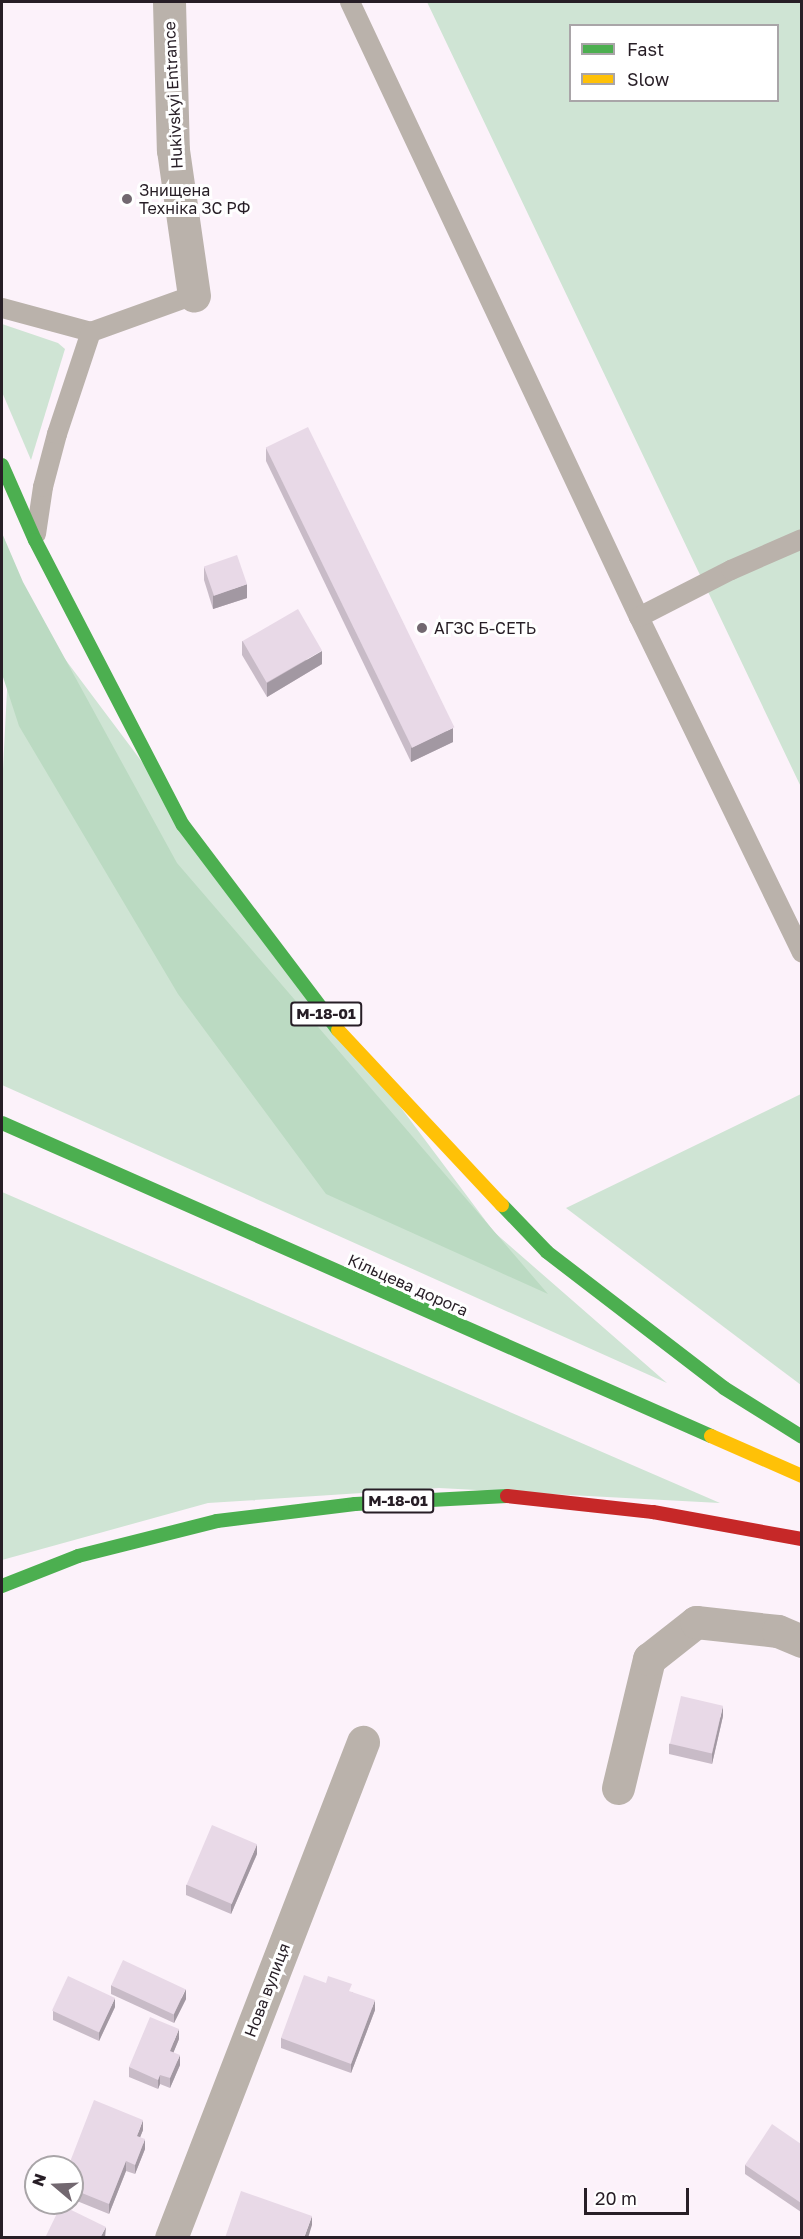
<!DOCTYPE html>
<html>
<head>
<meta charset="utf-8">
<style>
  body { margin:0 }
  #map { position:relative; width:803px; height:2239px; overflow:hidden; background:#fcf2fa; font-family:"Golos Text",sans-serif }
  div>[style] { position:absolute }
  .green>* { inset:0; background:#cfe4d4 }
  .forest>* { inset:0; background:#bbdac2 }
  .lane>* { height:20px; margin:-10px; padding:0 10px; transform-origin:10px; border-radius:10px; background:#bab2ab }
  .street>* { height:33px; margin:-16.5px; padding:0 16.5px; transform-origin:16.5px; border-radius:16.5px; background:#bab2ab }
  .fast>* { height:14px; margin:-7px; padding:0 7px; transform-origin:7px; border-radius:7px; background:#4caf50 }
  .slow>* { height:14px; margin:-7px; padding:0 7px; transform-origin:7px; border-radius:7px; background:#ffc107 }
  .jam>* { height:14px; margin:-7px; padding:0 7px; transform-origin:7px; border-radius:7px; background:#c62828 }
  .wall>* { inset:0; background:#c8bbc7 }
  .shaded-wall>* { inset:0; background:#a298a2 }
  .building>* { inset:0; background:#e8d9e7; transform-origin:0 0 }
  .dots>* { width:16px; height:16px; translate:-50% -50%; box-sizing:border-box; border:3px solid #fff; border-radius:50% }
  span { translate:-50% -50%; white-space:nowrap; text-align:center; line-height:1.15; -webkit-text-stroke:6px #fff; paint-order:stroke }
  .shield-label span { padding:2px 4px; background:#fff; border:2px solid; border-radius:4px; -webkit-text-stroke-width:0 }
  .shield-label { font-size:15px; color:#271e26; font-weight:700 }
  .street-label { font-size:16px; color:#271e26 }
  .poi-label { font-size:16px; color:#271e26 }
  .left { translate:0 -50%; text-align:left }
  .frame { position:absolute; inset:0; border:3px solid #271e26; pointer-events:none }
  .legend { position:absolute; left:569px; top:24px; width:210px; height:78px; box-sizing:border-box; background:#fff; border:2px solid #a9a5a8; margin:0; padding:8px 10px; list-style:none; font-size:18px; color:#271e26 }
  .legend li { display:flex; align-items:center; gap:12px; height:30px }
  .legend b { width:30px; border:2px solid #a9a5a8 }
  .north { position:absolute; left:24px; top:2155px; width:60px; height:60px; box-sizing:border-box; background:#fff; border:2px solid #a9a5a8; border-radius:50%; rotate:289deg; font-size:16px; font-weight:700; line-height:24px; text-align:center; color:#271e26 }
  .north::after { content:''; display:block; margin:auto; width:21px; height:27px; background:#726870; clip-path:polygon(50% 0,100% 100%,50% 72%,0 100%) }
  .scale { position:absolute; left:584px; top:2188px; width:105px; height:27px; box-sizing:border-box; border:3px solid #271e26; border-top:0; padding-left:8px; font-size:18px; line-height:21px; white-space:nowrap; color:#271e26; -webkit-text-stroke:4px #fff; paint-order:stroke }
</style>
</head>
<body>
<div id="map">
  <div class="green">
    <i style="clip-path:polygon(evenodd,427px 2px,801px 2px,801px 787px,427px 2px,570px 26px,778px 26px,778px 100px,570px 100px,570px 26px)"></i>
    <i style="clip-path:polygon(2px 324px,58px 343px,65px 349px,31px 460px,2px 392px)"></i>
    <i style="clip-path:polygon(26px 607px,494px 1232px,667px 1383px,2px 1085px,2px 789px,7px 690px)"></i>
    <i style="clip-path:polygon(801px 1094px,801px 1385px,566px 1208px)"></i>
    <i style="clip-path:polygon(2px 1192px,720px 1503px,439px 1488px,208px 1503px,2px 1560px)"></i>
  </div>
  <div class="forest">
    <i style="clip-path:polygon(2px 533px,23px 582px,177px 863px,548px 1294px,326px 1194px,178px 994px,19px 726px,2px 674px)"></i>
  </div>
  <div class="lane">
    <i style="left:350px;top:2px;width:680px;rotate:64.83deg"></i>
    <i style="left:639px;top:617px;width:373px;rotate:64.1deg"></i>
    <i style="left:2px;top:308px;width:92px;rotate:15.1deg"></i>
    <i style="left:91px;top:332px;width:109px;rotate:-19.8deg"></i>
    <i style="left:36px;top:534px;width:48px;rotate:-81.5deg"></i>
    <i style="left:43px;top:487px;width:55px;rotate:-75.2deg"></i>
    <i style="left:57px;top:434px;width:108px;rotate:-71.6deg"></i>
    <i style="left:639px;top:617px;width:103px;rotate:-27.1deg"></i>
    <i style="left:731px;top:570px;width:77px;rotate:-23.6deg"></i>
  </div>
  <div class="street">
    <i style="left:169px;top:2px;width:148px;rotate:88.5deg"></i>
    <i style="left:173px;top:150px;width:147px;rotate:81.8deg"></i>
    <i style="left:618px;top:1788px;width:133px;rotate:-76.5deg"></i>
    <i style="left:649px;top:1659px;width:60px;rotate:-38.2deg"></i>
    <i style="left:696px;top:1622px;width:82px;rotate:6.3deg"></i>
    <i style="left:778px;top:1631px;width:26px;rotate:23deg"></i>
    <i style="left:171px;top:2238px;width:532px;rotate:-68.84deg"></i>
  </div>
  <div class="fast">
    <i style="left:2px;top:465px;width:82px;rotate:66.3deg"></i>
    <i style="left:35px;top:540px;width:321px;rotate:62.6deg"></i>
    <i style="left:183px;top:825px;width:257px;rotate:52.9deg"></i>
    <i style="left:2px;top:1123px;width:775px;rotate:23.82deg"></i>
    <i style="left:502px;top:1205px;width:65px;rotate:46.2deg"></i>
    <i style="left:547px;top:1252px;width:223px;rotate:37.5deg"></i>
    <i style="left:724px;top:1388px;width:92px;rotate:32.1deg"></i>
    <i style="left:2px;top:1586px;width:82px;rotate:-21.5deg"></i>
    <i style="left:78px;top:1556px;width:143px;rotate:-14.1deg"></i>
    <i style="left:217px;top:1521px;width:139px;rotate:-7deg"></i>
    <i style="left:355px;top:1504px;width:152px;rotate:-3deg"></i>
  </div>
  <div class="slow">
    <i style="left:338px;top:1030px;width:240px;rotate:46.9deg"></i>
    <i style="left:711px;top:1436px;width:99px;rotate:23.7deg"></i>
  </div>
  <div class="jam">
    <i style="left:507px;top:1496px;width:147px;rotate:6.3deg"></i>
    <i style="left:653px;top:1512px;width:151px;rotate:10.3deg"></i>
  </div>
  <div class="wall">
    <i style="clip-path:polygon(266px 447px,453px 742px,411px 762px,266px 461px)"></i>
    <i style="clip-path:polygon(204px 567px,247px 598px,213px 609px,204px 580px)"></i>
    <i style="clip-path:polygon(242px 641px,322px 664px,267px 697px,242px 655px)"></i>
    <i style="clip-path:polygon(723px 1716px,712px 1764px,669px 1754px,669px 1744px)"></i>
    <i style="clip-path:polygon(257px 1854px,231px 1914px,186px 1895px,186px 1885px)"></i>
    <i style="clip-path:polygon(111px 1985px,186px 1999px,174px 2023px,111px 1994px)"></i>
    <i style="clip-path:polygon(352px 1992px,375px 2010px,351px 2073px,281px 2048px,281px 2038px)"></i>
    <i style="clip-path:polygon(115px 2007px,99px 2041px,53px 2020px,53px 2011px)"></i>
    <i style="clip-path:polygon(179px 2039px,173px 2053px,180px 2065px,170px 2088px,160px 2084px,158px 2089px,129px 2077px,129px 2067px)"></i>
    <i style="clip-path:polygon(143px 2130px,140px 2137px,145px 2149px,135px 2174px,126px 2171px,109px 2214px,72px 2199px,72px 2167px)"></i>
    <i style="clip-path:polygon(801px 2144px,801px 2212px,745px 2174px,745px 2165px)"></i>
  </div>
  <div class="shaded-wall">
    <i style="clip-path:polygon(247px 584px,247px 598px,213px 609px,213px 596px)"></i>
    <i style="clip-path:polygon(322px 651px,322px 664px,267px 697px,267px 683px)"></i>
    <i style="clip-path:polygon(453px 728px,453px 742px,411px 762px,411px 748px)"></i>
    <i style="clip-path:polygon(723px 1706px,723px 1716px,712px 1764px,712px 1754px)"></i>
    <i style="clip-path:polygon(257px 1844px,257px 1854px,231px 1914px,231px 1905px)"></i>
    <i style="clip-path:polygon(186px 1989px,186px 1999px,174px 2023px,174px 2014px)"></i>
    <i style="clip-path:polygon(115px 1998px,115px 2007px,99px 2041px,99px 2032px)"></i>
    <i style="clip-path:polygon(375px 2000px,375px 2010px,351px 2073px,351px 2064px)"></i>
    <i style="clip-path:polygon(179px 2029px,179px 2039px,170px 2061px,170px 2051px)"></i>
    <i style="clip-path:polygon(180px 2055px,180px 2065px,170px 2088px,170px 2078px)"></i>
    <i style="clip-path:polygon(160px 2075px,160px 2084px,158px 2089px,158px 2080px)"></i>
    <i style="clip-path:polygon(143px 2120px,143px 2130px,137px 2145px,137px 2136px)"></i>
    <i style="clip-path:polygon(145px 2139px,145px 2149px,135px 2174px,135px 2165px)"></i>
    <i style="clip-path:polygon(126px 2161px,126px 2171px,109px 2214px,109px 2204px)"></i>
    <i style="clip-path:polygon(312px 2216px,312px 2225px,308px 2238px,304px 2238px)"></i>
    <i style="clip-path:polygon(106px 2227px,105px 2238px,100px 2238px)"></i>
  </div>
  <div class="building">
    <i style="left:308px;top:427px;width:334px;height:47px;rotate:64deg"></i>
    <i style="left:237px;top:555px;width:31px;height:35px;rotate:71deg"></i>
    <i style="left:298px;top:609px;width:48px;height:64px;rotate:60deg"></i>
    <i style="left:681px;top:1696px;width:43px;height:49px;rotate:13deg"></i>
    <i style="left:212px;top:1825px;width:49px;height:65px;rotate:23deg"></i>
    <i style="left:123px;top:1960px;width:69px;height:28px;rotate:25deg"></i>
    <i style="clip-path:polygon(304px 1975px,326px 1983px,328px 1976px,352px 1984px,349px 1991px,375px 2000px,351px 2064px,281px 2038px)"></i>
    <i style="left:68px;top:1976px;width:52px;height:38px;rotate:25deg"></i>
    <i style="clip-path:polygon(150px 2017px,179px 2029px,170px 2051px,180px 2055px,170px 2078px,160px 2075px,158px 2080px,129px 2067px)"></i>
    <i style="clip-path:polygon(94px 2100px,143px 2120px,137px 2136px,145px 2139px,135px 2165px,126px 2161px,109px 2204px,72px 2189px,72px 2167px,68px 2167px)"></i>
    <i style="clip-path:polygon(772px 2124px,801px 2144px,801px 2203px,745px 2165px)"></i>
    <i style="clip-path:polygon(241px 2191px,312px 2216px,304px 2238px,225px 2238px)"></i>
    <i style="clip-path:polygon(61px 2205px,106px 2227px,100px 2238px,45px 2238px)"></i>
  </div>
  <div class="dots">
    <i style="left:127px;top:199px;background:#726870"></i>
    <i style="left:422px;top:628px;background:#726870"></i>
  </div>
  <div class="shield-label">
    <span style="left:326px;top:1014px">М-18-01</span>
    <span style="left:398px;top:1501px">М-18-01</span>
  </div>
  <div class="street-label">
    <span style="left:173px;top:95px;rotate:-93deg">Hukivskyi Entrance</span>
    <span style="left:408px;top:1285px;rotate:24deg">Кільцева дорога</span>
    <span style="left:267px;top:1990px;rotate:-69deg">Нова вулиця</span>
  </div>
  <div class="poi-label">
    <span class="left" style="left:139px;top:199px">Знищена<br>Техніка ЗС РФ</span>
    <span class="left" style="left:434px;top:628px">АГЗС Б-СЕТЬ</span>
  </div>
  <div class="frame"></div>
  <ul class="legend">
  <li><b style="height:8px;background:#4caf50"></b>Fast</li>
  <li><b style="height:8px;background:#ffc107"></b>Slow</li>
  </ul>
  <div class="north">N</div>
  <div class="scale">20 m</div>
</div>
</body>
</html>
